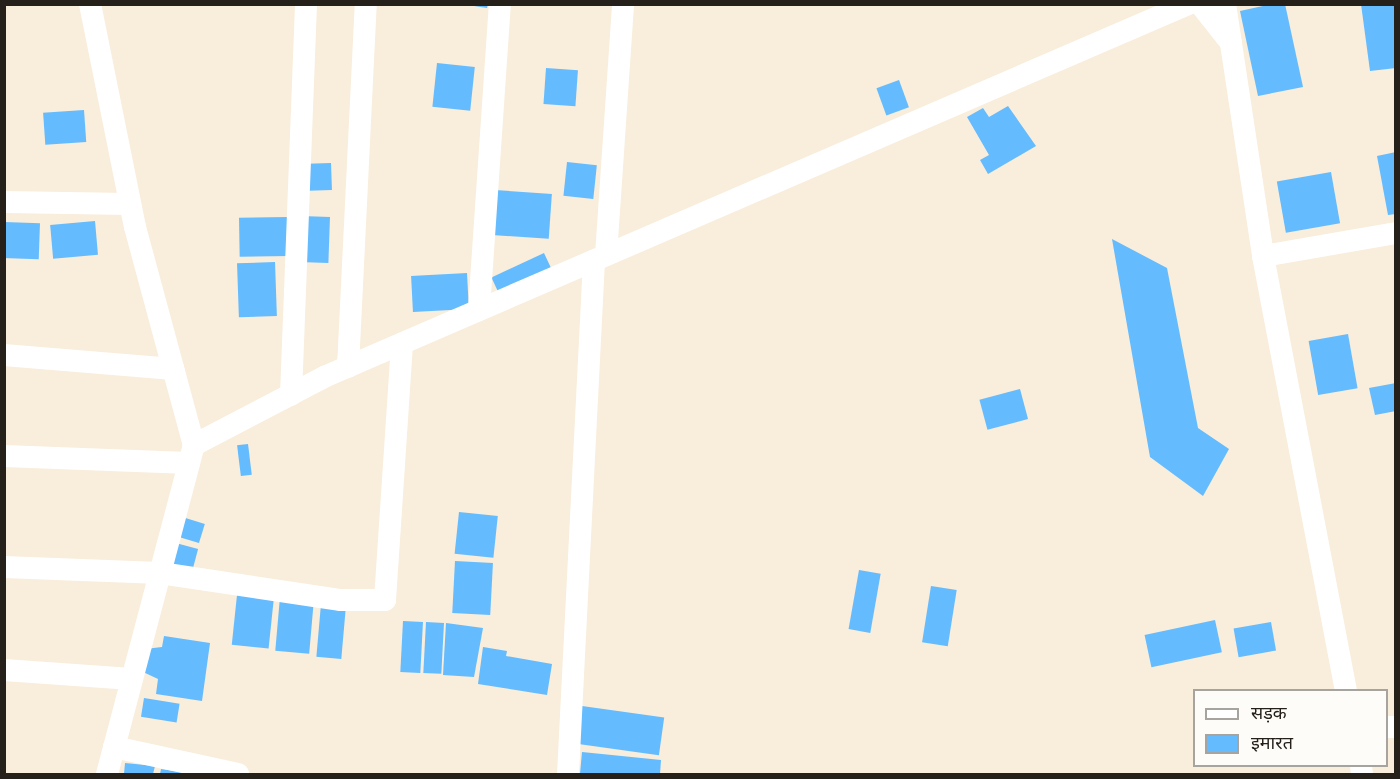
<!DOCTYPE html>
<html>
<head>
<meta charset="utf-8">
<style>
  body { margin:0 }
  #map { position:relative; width:1400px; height:779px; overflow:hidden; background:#f9eddb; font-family:Karla,"Noto Sans Devanagari",sans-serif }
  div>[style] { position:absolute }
  .building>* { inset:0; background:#64bbfe; transform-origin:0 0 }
  .minor>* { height:22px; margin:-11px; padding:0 11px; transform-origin:11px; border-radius:11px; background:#fff }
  span { translate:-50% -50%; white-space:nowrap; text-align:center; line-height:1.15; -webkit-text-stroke:5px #fefcf8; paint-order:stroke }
  .frame { position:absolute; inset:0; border:6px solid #25201a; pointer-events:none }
  .legend { position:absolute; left:1193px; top:689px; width:195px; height:78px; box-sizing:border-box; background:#fefcf8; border:2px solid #a7a49f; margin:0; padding:8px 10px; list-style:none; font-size:18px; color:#25201a }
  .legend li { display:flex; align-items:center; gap:12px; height:30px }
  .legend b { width:30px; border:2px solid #a7a49f }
</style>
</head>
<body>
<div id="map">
  <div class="building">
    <i style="clip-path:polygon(461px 4px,488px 4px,487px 8px)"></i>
    <i style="clip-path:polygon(1272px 4px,1285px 4px,1303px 87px,1258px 96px,1240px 11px)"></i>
    <i style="clip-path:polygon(1361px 4px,1394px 4px,1396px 68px,1370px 71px)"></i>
    <i style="left:437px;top:63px;width:38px;height:44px;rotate:6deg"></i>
    <i style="left:546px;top:68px;width:32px;height:36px;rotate:4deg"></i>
    <i style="left:899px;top:80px;width:29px;height:24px;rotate:70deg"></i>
    <i style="clip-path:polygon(1008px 106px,1036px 146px,988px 174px,980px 160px,989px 155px,967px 117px,983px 108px,989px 117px)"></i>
    <i style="left:84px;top:110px;width:32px;height:41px;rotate:86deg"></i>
    <i style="clip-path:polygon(1396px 152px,1396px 214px,1388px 215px,1377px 156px)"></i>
    <i style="left:567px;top:162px;width:30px;height:34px;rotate:6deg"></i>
    <i style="left:331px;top:163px;width:27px;height:24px;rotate:88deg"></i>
    <i style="left:1331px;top:172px;width:52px;height:55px;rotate:80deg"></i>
    <i style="left:495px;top:190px;width:57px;height:45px;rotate:4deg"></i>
    <i style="left:301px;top:216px;width:29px;height:46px;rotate:2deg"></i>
    <i style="left:289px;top:217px;width:39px;height:50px;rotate:89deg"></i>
    <i style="left:95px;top:221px;width:34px;height:45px;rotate:85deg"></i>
    <i style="left:4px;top:222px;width:36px;height:36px;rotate:2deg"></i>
    <i style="clip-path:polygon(1112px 239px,1167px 268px,1198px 428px,1229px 449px,1203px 496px,1150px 457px)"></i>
    <i style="left:544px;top:253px;width:21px;height:58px;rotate:65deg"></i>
    <i style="left:275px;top:262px;width:54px;height:38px;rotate:88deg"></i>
    <i style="left:467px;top:273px;width:36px;height:56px;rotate:87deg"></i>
    <i style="left:1348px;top:334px;width:55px;height:40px;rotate:80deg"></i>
    <i style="clip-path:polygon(1396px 383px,1396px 411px,1375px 415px,1369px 388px)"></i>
    <i style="left:1020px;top:389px;width:31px;height:42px;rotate:75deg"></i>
    <i style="left:248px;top:444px;width:31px;height:11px;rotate:83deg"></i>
    <i style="left:459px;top:512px;width:39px;height:42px;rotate:6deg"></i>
    <i style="left:179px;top:516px;width:27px;height:20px;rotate:17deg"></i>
    <i style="left:172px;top:542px;width:27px;height:25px;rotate:15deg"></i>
    <i style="left:455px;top:561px;width:38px;height:52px;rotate:3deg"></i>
    <i style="left:859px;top:570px;width:22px;height:60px;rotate:10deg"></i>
    <i style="left:931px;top:586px;width:26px;height:57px;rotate:9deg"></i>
    <i style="left:237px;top:595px;width:37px;height:50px;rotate:6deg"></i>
    <i style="left:280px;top:597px;width:34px;height:54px;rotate:5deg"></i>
    <i style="left:321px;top:604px;width:25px;height:53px;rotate:5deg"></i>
    <i style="left:1215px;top:620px;width:33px;height:72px;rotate:78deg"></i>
    <i style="left:403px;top:621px;width:20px;height:51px;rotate:3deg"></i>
    <i style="left:426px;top:622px;width:18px;height:51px;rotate:3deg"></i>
    <i style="left:1271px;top:622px;width:29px;height:38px;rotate:80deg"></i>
    <i style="clip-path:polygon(446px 623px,483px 628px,474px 677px,443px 675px)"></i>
    <i style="clip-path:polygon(164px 636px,210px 643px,202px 701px,156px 694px,158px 679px,141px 671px,145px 649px,162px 647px)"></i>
    <i style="clip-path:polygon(483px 647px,507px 651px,506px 656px,552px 664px,547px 695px,478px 684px)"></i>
    <i style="left:144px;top:698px;width:36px;height:19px;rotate:9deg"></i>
    <i style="left:582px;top:706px;width:83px;height:38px;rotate:8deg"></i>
    <i style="clip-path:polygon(582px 752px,661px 760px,660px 774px,580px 774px)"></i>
    <i style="clip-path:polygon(125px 763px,155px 766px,153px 774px,124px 774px)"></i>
    <i style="clip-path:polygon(161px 769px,188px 773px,188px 774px,160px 774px)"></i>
  </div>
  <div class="minor">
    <i style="left:90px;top:4px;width:227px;rotate:78.6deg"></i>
    <i style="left:135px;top:227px;width:226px;rotate:74.9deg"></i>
    <i style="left:1200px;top:4px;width:50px;rotate:51.5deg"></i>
    <i style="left:1225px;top:4px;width:255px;rotate:81.4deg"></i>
    <i style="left:1263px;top:256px;width:442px;rotate:79.2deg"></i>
    <i style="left:4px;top:202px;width:126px;rotate:0.9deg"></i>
    <i style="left:606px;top:255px;width:252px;rotate:-86.1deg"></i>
    <i style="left:1263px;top:256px;width:135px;rotate:-9.8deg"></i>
    <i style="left:479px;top:310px;width:307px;rotate:-86.1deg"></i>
    <i style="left:4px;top:355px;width:170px;rotate:4.7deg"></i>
    <i style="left:348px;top:367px;width:363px;rotate:-87.2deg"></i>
    <i style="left:291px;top:395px;width:391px;rotate:-87.8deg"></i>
    <i style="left:4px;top:456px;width:185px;rotate:2.2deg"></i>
    <i style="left:4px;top:567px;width:156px;rotate:2.2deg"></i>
    <i style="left:160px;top:573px;width:183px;rotate:8.5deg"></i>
    <i style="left:341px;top:600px;width:44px"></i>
    <i style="left:385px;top:600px;width:257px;rotate:-86.2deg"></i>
    <i style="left:4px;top:670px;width:128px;rotate:4deg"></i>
    <i style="left:1386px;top:727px;width:10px"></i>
    <i style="left:114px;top:747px;width:127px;rotate:12.3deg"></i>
    <i style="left:1361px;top:766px;width:8px;rotate:83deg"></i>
    <i style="left:107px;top:774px;width:340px;rotate:-75.2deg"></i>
    <i style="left:194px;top:445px;width:147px;rotate:-27.6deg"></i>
    <i style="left:324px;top:377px;width:941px;rotate:-23.35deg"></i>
    <i style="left:568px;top:774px;width:514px;rotate:-87.1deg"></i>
  </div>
  <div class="frame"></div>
  <ul class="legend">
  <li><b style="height:8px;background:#fff"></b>सड़क</li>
  <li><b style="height:16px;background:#64bbfe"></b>इमारत</li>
  </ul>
</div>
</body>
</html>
